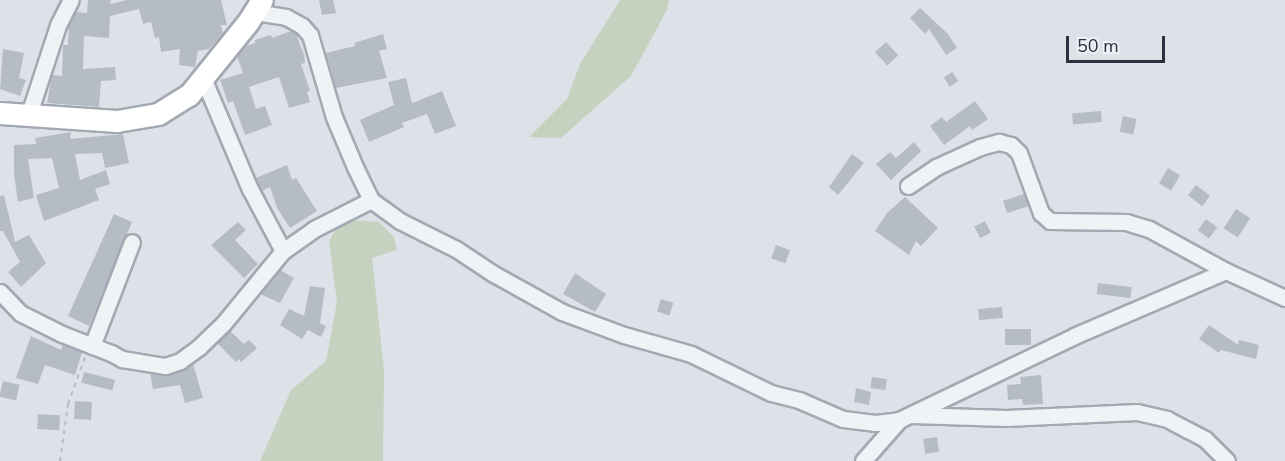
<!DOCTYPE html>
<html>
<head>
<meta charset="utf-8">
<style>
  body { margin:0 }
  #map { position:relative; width:1285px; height:461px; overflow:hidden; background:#dee2e8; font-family:"Nunito Sans",sans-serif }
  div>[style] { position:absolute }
  .green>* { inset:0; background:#c5d2bf }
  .building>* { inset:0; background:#b5bcc5; transform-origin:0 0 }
  .path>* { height:2px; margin-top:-1px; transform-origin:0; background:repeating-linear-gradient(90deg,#b8bdc3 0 4.5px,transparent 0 9px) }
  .roads { filter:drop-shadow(2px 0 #a3a9b2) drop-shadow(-2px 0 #a3a9b2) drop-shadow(0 2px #a3a9b2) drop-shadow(0 -2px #a3a9b2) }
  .street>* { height:15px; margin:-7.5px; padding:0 7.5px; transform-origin:7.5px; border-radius:7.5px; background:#f0f3f6 }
  .secondary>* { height:21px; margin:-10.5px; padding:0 10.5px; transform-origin:10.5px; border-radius:10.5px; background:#fff }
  span { translate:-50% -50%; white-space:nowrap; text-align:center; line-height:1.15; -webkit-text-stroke:4.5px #edf1f5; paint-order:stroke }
  .scale { position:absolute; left:1066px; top:36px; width:99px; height:27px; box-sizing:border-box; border:3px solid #27313f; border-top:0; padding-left:8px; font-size:18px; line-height:21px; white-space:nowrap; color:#27313f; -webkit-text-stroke:4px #edf1f5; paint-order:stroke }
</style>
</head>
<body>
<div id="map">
  <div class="green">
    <i style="clip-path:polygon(620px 0,669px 0,667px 10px,631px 76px,561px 138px,529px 137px,567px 99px,580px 64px)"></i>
    <i style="clip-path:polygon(348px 220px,379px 222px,394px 237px,397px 250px,372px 258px,384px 370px,383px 461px,260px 461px,291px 390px,326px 361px,337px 302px,329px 242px,336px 228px)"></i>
  </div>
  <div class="building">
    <i style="clip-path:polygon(88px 0,111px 0,110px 4px,127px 0,221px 0,227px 25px,221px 25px,223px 33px,209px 49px,198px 51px,195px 67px,179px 65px,180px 49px,161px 52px,159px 37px,155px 38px,151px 22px,143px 24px,139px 9px,110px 16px,109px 38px,84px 36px,83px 69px,115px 67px,116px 80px,101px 81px,99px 107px,47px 103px,52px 75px,62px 76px,63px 45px,68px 45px,69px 24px,76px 12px,87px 13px)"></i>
    <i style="clip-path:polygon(319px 0,333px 0,336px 13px,322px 15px)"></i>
    <i style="clip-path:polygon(920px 8px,948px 34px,957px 48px,946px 55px,929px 29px,925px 34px,910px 18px)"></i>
    <i style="clip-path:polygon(291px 31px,296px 34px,304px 55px,305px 63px,301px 64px,310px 91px,307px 92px,310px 102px,289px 108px,279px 77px,249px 87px,256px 109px,265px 106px,272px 125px,245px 135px,233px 101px,228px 103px,220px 80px,243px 73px,237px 56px,244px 47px,255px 43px,255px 40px,271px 35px,272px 38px)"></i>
    <i style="clip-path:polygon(383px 34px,387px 49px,379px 51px,387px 78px,336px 88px,326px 53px,355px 46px,354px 43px)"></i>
    <i style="left:886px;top:42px;width:18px;height:15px;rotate:47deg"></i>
    <i style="clip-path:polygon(3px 49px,24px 53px,19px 78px,26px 80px,20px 96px,0 89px)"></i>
    <i style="left:952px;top:72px;width:11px;height:10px;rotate:56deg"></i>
    <i style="clip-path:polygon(406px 78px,412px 103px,442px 91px,456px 126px,435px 134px,427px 114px,402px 123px,404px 127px,369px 142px,360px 120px,394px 105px,388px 82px)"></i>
    <i style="clip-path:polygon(975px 101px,988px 119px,972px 130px,970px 126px,944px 145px,930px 126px,942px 117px,946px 122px)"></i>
    <i style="left:1101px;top:111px;width:11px;height:29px;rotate:85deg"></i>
    <i style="left:1123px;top:116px;width:14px;height:16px;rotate:12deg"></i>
    <i style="clip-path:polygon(71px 132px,70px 139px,123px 134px,129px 163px,105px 168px,102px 153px,75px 154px,80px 180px,106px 170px,110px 184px,95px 189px,99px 200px,44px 221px,36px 195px,59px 188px,52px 158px,28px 159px,34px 198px,18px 202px,14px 174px,14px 145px,36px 144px,35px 138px)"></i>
    <i style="clip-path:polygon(914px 142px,921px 151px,891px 180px,876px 164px,890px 152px,896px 158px)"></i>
    <i style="clip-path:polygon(852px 154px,864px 163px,838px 195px,829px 187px)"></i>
    <i style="clip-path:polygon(287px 165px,292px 180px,296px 178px,317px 211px,290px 228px,277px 208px,270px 187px,262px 191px,256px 178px)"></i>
    <i style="left:1168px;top:168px;width:14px;height:18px;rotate:30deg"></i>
    <i style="left:1196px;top:185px;width:18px;height:13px;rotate:38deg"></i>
    <i style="left:1024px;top:194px;width:13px;height:22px;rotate:72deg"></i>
    <i style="clip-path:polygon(4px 195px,15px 242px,29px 235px,46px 263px,21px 287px,8px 272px,20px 262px,3px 231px,0 231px,0 196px)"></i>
    <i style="clip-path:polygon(905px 197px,938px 228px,921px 246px,916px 241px,909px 255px,875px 231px,887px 213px)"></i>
    <i style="left:1236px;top:209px;width:17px;height:23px;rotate:33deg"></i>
    <i style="clip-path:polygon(114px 214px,132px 222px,89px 326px,68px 316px)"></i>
    <i style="left:1206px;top:219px;width:14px;height:14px;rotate:36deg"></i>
    <i style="left:985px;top:221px;width:13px;height:12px;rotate:63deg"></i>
    <i style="clip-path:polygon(238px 222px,246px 230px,235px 240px,258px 264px,244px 278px,211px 245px)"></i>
    <i style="left:776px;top:245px;width:15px;height:14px;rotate:20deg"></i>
    <i style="clip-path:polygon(280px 270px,294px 278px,280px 303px,260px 294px)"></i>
    <i style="clip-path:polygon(575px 273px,606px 294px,595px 312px,563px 294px)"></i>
    <i style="left:1098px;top:283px;width:34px;height:11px;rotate:7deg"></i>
    <i style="clip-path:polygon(310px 286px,325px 288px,320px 323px,326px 326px,321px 337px,308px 330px,302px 339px,280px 325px,289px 309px,304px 316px)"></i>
    <i style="left:661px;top:299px;width:13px;height:13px;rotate:18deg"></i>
    <i style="left:1002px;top:307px;width:11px;height:24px;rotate:85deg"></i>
    <i style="clip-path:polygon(1209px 325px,1238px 345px,1239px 340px,1259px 345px,1256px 359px,1221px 350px,1219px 353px,1199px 339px)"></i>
    <i style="left:1005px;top:329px;width:26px;height:16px"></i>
    <i style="clip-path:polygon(230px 331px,244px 344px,249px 340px,257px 348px,241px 362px,239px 359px,236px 362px,217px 343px)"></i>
    <i style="clip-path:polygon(31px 336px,61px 350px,63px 345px,82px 352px,75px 375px,45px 365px,38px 384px,16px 378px)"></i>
    <i style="clip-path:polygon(193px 364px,203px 398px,185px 403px,180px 385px,153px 389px,150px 373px,168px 375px)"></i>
    <i style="left:84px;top:372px;width:32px;height:11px;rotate:14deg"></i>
    <i style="clip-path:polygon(1041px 375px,1043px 404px,1023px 405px,1022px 399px,1008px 400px,1007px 385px,1021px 384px,1020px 377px)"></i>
    <i style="left:872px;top:377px;width:15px;height:11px;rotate:8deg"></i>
    <i style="left:3px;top:381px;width:17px;height:16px;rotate:13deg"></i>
    <i style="clip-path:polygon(856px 388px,871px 392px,869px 405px,854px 402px)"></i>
    <i style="left:75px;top:401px;width:17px;height:18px;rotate:3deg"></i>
    <i style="left:38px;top:414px;width:22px;height:15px;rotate:3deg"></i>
    <i style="left:937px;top:437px;width:15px;height:14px;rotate:82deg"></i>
  </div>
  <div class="path">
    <i style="left:60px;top:461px;width:58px;rotate:-82deg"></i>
    <i style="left:68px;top:404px;width:50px;rotate:-70.1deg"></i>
  </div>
  <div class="roads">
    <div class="street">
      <i style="left:255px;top:12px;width:31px;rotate:9deg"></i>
      <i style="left:286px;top:17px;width:18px;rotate:29deg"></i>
      <i style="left:302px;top:26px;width:12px;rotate:48deg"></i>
      <i style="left:310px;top:35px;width:85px;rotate:73.7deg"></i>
      <i style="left:334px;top:117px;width:54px;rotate:67.2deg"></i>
      <i style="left:355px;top:167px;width:37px;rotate:64deg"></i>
      <i style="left:371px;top:200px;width:36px;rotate:36deg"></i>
      <i style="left:400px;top:221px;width:63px;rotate:26.6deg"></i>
      <i style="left:456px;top:249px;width:43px;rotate:33.7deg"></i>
      <i style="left:492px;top:273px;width:80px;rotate:29.1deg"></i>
      <i style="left:562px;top:312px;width:66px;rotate:20.4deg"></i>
      <i style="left:624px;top:335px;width:70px;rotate:15.8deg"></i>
      <i style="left:691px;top:354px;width:89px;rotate:26deg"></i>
      <i style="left:771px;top:393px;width:29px;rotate:14deg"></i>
      <i style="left:799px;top:400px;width:48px;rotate:23.4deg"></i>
      <i style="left:843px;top:419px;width:33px;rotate:7deg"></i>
      <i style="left:876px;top:423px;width:23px;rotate:-7deg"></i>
      <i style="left:203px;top:78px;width:121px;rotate:67.1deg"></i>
      <i style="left:250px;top:189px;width:70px;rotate:62deg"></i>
      <i style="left:28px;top:117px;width:97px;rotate:-71.9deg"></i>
      <i style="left:58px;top:25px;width:28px;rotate:-63deg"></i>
      <i style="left:908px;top:186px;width:34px;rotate:-34deg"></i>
      <i style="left:936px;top:167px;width:48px;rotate:-24.4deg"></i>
      <i style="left:980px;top:147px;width:20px;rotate:-15deg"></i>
      <i style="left:999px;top:142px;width:12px;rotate:14deg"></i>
      <i style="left:1011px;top:145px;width:11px;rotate:45deg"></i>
      <i style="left:1019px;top:153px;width:64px;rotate:69.9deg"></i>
      <i style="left:1041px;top:213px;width:12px;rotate:42deg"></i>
      <i style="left:1050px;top:221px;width:76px;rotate:0.8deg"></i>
      <i style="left:1126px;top:222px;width:24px;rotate:17deg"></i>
      <i style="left:1149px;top:229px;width:88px;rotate:28.6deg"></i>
      <i style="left:0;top:292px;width:29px;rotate:46deg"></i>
      <i style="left:20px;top:313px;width:47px;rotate:26.6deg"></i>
      <i style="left:62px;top:334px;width:53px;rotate:21.2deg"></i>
      <i style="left:111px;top:353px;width:13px;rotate:29deg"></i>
      <i style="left:122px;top:359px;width:44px;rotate:9.2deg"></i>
      <i style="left:165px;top:366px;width:16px;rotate:-18deg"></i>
      <i style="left:180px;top:361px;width:24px;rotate:-36deg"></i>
      <i style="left:199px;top:347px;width:33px;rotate:-44deg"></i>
      <i style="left:223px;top:324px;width:94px;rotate:-50.6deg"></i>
      <i style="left:283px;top:251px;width:38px;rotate:-35deg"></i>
      <i style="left:314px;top:229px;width:64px;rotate:-27deg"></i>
      <i style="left:92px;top:346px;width:111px;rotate:-69deg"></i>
      <i style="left:912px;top:415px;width:94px;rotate:1.8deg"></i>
      <i style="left:1006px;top:418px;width:131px;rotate:-2.6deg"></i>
      <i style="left:1137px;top:412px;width:31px;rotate:13deg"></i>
      <i style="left:1167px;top:419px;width:24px;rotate:28deg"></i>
      <i style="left:1188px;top:430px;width:19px;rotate:28deg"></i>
      <i style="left:1205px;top:439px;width:31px;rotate:45deg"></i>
      <i style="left:863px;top:461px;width:55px;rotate:-48.7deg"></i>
      <i style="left:899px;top:420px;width:194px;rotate:-25.6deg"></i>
      <i style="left:1074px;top:336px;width:165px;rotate:-23.2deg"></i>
      <i style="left:1226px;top:271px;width:65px;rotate:24.6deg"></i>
    </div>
    <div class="secondary">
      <i style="left:0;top:113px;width:117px;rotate:3.9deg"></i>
      <i style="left:117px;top:121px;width:42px;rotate:-9.7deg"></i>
      <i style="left:158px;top:114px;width:36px;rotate:-32deg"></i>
      <i style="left:189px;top:95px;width:94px;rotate:-51.1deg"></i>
      <i style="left:248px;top:22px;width:26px;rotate:-58deg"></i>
    </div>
  </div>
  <div class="scale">50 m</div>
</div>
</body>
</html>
